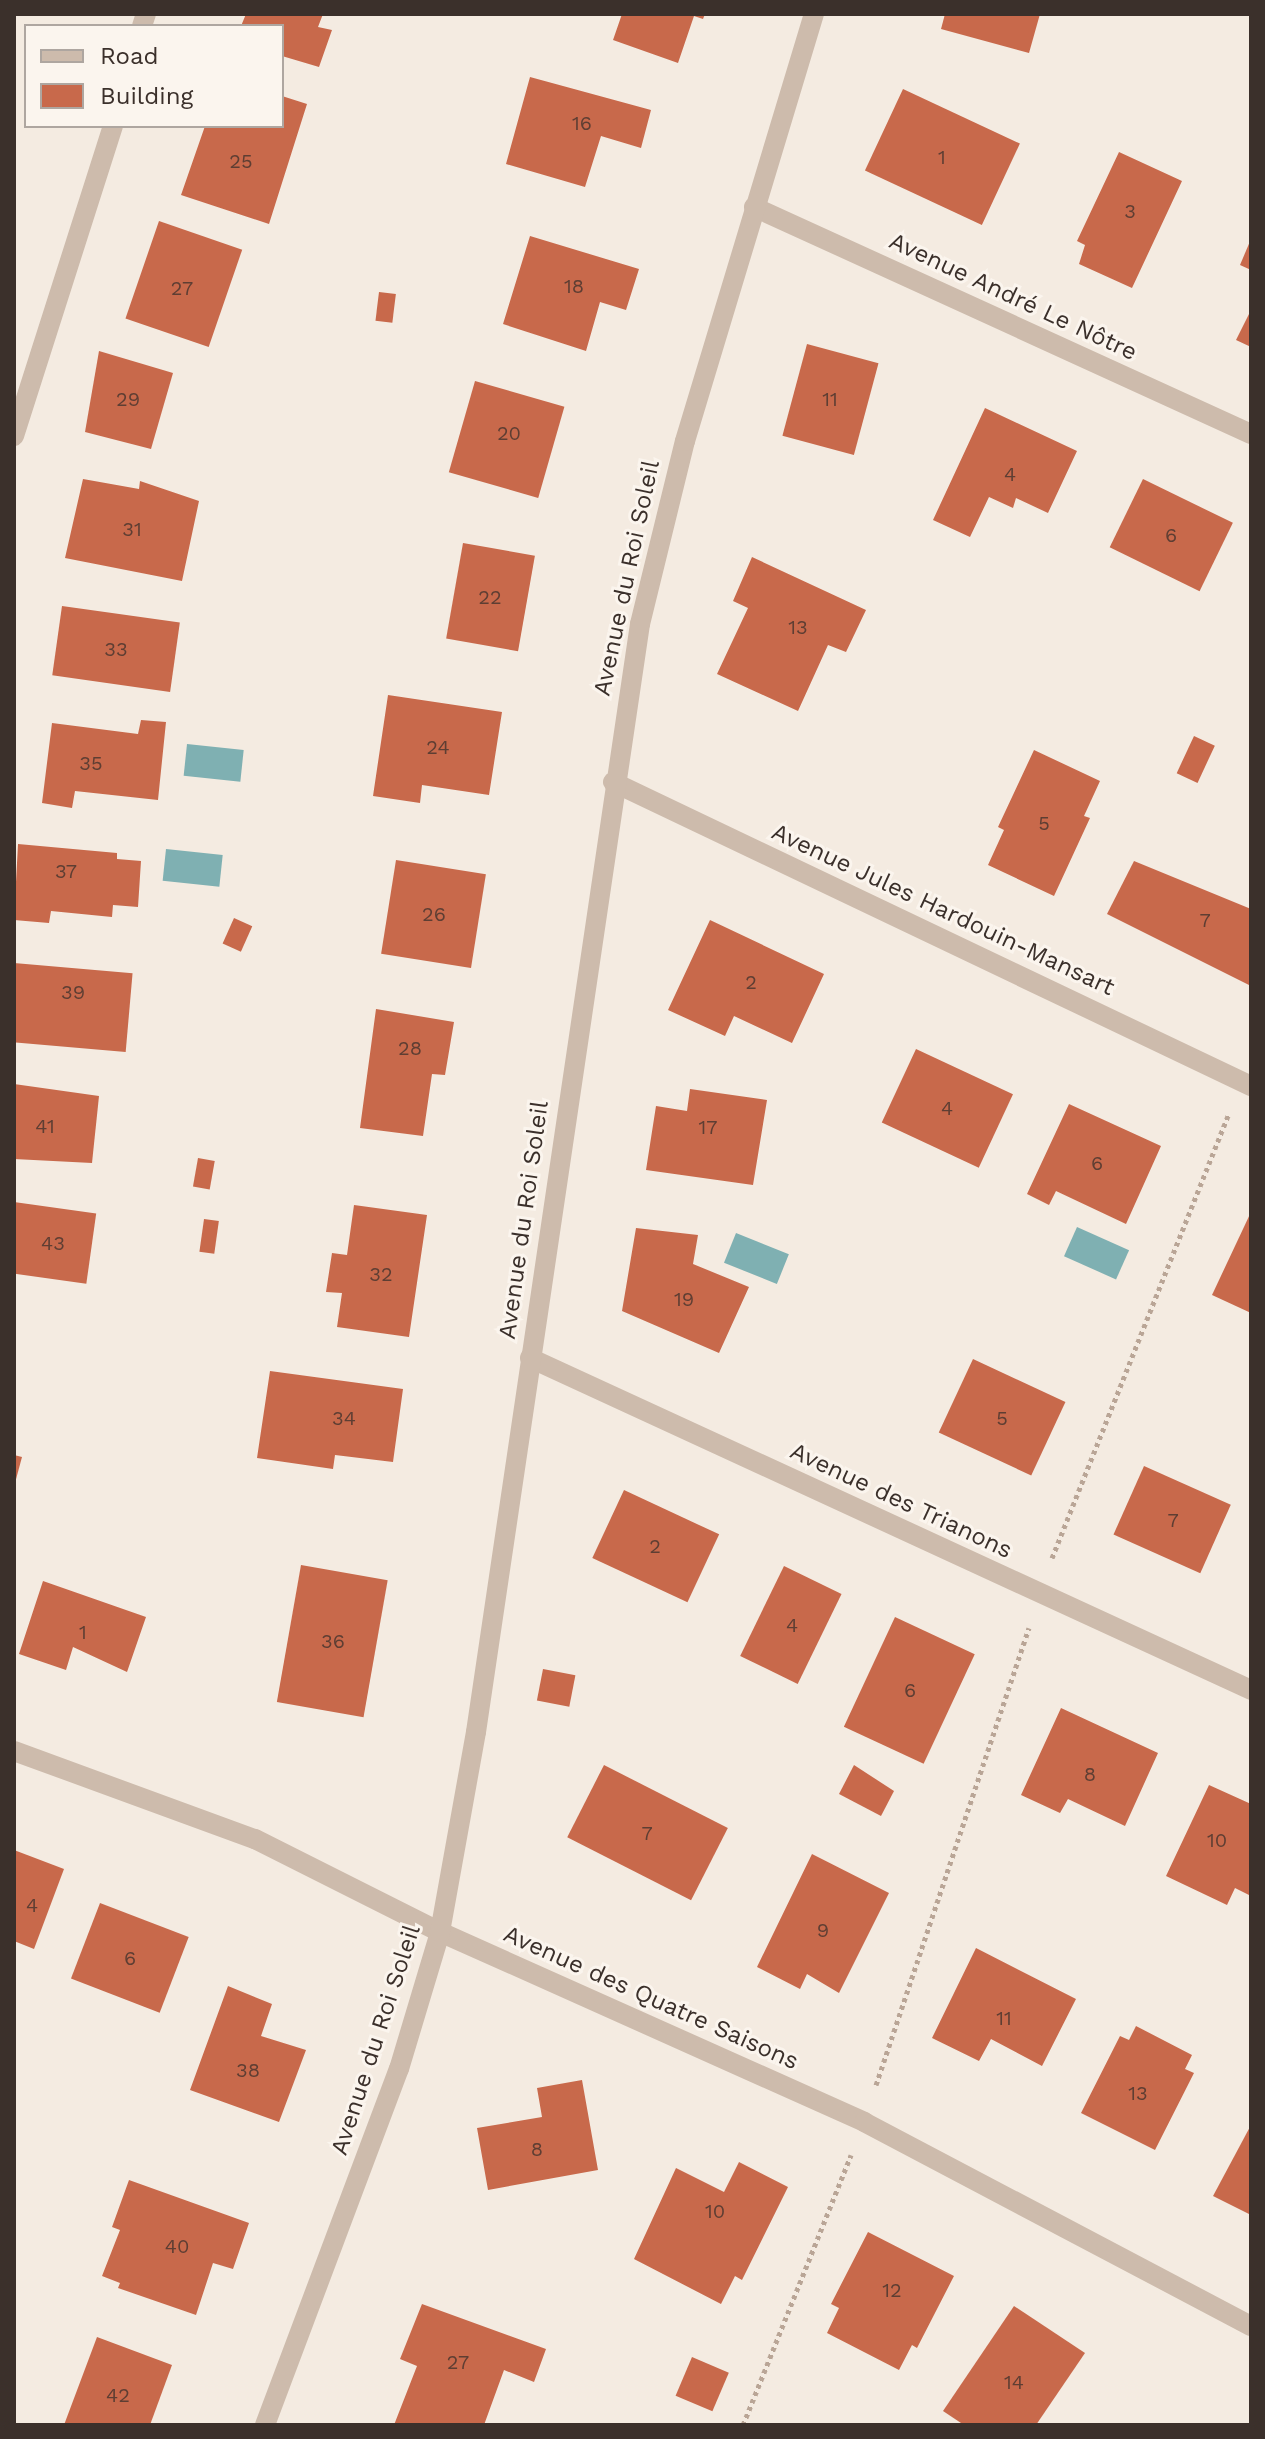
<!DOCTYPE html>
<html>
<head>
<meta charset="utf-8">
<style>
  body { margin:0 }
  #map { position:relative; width:1265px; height:2439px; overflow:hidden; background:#f4ebe1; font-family:"Work Sans",sans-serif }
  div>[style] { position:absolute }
  .water>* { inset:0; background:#7fb0b2; transform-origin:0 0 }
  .building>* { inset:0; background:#c8694b; transform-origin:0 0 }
  .path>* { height:5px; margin-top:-2.5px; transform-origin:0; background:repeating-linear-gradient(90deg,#b9a596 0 4px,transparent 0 8px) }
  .street>* { height:20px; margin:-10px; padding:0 10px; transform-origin:10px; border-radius:10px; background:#cdbbac }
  span { translate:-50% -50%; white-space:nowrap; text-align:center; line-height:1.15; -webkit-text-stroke:6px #fbf5ee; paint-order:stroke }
  .number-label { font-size:20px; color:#5e3e33 }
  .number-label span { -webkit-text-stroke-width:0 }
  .street-label { font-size:24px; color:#3b302b }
  .frame { position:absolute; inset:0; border:16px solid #3b302b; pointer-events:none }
  .legend { position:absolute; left:24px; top:24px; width:260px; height:104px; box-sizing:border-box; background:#fbf5ee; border:2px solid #aea6a0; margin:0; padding:10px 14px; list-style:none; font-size:24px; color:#3b302b }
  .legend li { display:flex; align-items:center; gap:16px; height:40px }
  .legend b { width:40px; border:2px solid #aea6a0 }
</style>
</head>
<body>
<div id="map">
  <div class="water">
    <i style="left:187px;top:744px;width:57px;height:32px;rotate:6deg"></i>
    <i style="left:166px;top:849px;width:57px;height:32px;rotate:6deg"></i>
    <i style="left:1077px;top:1227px;width:57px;height:32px;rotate:24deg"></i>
    <i style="left:736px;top:1233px;width:57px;height:32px;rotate:22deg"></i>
  </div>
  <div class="building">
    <i style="clip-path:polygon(246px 14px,323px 14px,318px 27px,332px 30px,319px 67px,282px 56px,282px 26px,241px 26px)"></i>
    <i style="clip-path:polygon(622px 14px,705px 14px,703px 19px,694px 16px,678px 63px,613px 40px)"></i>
    <i style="clip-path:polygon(945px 14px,1040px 14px,1029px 53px,941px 29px)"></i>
    <i style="clip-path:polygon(530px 77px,651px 110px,641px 148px,601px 136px,585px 187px,506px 164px)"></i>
    <i style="left:903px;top:89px;width:129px;height:90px;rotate:25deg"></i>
    <i style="clip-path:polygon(282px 96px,307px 104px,269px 224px,181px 195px,205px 126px,282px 126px)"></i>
    <i style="clip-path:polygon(1119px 152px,1182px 181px,1132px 288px,1079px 264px,1085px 245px,1077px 241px)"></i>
    <i style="left:159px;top:221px;width:88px;height:103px;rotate:19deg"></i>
    <i style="clip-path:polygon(530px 236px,639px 269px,626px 310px,600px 302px,586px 351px,503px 324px)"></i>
    <i style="clip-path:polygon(1251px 239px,1251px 270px,1240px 265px)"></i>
    <i style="left:379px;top:292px;width:17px;height:29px;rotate:7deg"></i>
    <i style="clip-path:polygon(1251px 310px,1251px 347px,1236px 340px)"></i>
    <i style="left:807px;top:344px;width:74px;height:95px;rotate:15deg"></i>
    <i style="clip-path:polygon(99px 351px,173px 373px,151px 449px,85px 432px)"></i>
    <i style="left:475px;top:381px;width:93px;height:95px;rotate:16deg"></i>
    <i style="clip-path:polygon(985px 408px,1077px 451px,1048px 513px,1016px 498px,1013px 508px,989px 497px,970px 537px,933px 520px)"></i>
    <i style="clip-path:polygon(83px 479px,139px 489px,140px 481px,199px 501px,182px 581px,65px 558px)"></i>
    <i style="left:1143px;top:479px;width:100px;height:76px;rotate:26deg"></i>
    <i style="left:463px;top:543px;width:73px;height:97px;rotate:10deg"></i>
    <i style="clip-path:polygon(752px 557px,866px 610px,846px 652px,828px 645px,798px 711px,717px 674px,748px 608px,733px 601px)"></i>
    <i style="left:62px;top:606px;width:119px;height:70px;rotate:8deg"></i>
    <i style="clip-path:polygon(388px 695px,502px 712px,489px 795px,422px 785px,420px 803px,373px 796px)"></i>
    <i style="clip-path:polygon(141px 720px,166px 722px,158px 800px,75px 791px,72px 808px,42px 803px,52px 723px,138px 734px)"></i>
    <i style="left:1194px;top:736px;width:23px;height:41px;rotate:25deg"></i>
    <i style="clip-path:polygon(1034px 750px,1100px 781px,1084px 816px,1090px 818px,1054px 896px,988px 865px,1004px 830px,998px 827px)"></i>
    <i style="clip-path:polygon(18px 844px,117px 853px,117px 859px,141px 861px,138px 907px,113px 905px,112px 917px,51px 911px,49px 923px,14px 920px)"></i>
    <i style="left:396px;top:860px;width:91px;height:95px;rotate:9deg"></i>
    <i style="clip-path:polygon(1134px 861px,1251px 909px,1251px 986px,1107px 914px)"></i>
    <i style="left:234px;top:918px;width:20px;height:28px;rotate:24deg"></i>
    <i style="clip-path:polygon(710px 920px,824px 974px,792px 1043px,734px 1016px,725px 1036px,668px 1010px)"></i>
    <i style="left:14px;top:963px;width:119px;height:79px;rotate:5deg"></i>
    <i style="clip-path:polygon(376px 1009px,454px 1022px,445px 1075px,432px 1074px,423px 1136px,360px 1128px)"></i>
    <i style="left:916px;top:1049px;width:107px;height:81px;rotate:25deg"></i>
    <i style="clip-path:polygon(14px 1084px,99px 1096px,92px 1163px,14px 1159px)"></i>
    <i style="clip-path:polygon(690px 1089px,767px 1100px,753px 1185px,646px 1170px,656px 1106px,687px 1111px)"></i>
    <i style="clip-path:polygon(1069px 1104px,1161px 1146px,1126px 1224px,1056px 1191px,1049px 1205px,1027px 1194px)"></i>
    <i style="left:198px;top:1158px;width:17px;height:29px;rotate:10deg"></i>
    <i style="left:14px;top:1202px;width:83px;height:71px;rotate:8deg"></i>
    <i style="clip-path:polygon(354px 1205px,427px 1215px,409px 1337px,337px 1327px,342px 1293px,326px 1292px,332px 1253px,347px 1255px)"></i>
    <i style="clip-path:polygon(1251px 1212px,1251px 1313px,1212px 1295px)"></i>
    <i style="left:204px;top:1219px;width:15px;height:33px;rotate:8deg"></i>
    <i style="clip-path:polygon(636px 1228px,698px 1235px,693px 1264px,749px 1287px,719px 1353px,622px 1311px)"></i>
    <i style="left:973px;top:1359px;width:102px;height:81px;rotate:25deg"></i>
    <i style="clip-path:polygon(270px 1371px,403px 1389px,393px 1462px,335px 1455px,333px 1469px,257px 1458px)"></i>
    <i style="clip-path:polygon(14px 1455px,22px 1457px,15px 1483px,14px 1482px)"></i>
    <i style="left:1144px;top:1466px;width:95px;height:75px;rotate:24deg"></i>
    <i style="left:624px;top:1490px;width:105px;height:75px;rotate:25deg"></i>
    <i style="left:301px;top:1565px;width:88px;height:139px;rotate:10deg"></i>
    <i style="left:784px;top:1566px;width:64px;height:100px;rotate:26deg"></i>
    <i style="clip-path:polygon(43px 1581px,146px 1617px,127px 1672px,73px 1647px,66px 1670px,19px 1654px)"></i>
    <i style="left:895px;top:1617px;width:88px;height:121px;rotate:25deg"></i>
    <i style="left:543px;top:1669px;width:33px;height:32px;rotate:11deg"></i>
    <i style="clip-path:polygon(1061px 1708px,1158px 1753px,1125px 1826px,1068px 1799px,1060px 1813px,1021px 1795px)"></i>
    <i style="left:604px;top:1765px;width:139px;height:81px;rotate:27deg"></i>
    <i style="clip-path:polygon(854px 1765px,894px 1791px,881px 1816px,839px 1794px)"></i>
    <i style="clip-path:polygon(1209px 1785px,1251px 1804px,1251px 1896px,1235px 1888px,1227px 1905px,1166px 1876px)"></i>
    <i style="clip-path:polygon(14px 1850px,64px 1869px,34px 1949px,14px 1941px)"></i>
    <i style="clip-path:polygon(812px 1854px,889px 1893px,839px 1993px,807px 1974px,800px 1989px,757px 1967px)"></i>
    <i style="left:100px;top:1903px;width:95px;height:81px;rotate:21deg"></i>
    <i style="clip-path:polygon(976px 1948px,1076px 1999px,1042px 2066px,991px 2039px,979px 2061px,932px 2038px)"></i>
    <i style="clip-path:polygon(228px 1986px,272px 2004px,261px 2036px,306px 2050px,279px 2122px,190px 2090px)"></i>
    <i style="clip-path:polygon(1136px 2026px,1192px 2055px,1185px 2069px,1194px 2073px,1155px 2150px,1081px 2113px,1120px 2036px,1129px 2040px)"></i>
    <i style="clip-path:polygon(582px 2080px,598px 2170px,488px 2190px,477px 2128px,542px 2117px,537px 2088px)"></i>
    <i style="clip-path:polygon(1251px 2125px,1251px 2215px,1213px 2196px)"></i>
    <i style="clip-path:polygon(739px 2162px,788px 2187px,742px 2280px,735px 2276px,721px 2304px,634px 2259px,676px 2168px,724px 2192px)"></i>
    <i style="clip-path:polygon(129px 2180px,249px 2223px,233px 2269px,213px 2263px,196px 2315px,118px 2288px,120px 2283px,102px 2276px,120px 2230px,112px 2227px)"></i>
    <i style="clip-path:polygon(868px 2232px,954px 2276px,917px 2348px,912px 2345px,899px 2370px,827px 2333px,839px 2308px,831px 2304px)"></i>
    <i style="clip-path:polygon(422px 2304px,546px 2349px,534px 2382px,504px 2370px,484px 2425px,394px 2425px,417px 2366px,400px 2359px)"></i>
    <i style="clip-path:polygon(1014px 2306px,1085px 2353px,1036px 2425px,964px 2425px,943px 2411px)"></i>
    <i style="clip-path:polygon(97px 2337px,172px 2365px,150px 2425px,64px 2425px)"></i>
    <i style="left:692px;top:2357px;width:40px;height:42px;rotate:23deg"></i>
  </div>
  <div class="path">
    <i style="left:1052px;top:1558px;width:478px;rotate:-68.3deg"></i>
    <i style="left:876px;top:2085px;width:482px;rotate:-71.5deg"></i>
    <i style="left:743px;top:2425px;width:291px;rotate:-68.2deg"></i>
  </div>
  <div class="street">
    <i style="left:142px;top:26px;width:13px;rotate:-72deg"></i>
    <i style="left:754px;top:207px;width:546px;rotate:24.55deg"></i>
    <i style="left:14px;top:436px;width:325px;rotate:-72.3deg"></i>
    <i style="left:613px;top:782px;width:707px;rotate:25.48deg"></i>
    <i style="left:530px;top:1358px;width:794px;rotate:24.72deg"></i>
    <i style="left:14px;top:1751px;width:257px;rotate:20.1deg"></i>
    <i style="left:255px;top:1839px;width:207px;rotate:26.7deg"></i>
    <i style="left:440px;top:1932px;width:465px;rotate:24.1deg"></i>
    <i style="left:864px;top:2122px;width:437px;rotate:27.8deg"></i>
    <i style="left:265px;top:2425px;width:380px;rotate:-69.4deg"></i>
    <i style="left:399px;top:2069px;width:143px;rotate:-73.3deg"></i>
    <i style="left:440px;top:1932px;width:203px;rotate:-79.8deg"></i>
    <i style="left:476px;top:1732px;width:1120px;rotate:-81.58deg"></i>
    <i style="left:640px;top:624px;width:188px;rotate:-76.2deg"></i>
    <i style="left:685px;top:441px;width:446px;rotate:-73.2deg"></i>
  </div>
  <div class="number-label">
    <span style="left:582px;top:123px">16</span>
    <span style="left:942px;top:157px">1</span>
    <span style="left:241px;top:161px">25</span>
    <span style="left:1130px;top:211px">3</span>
    <span style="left:574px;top:286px">18</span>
    <span style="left:182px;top:288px">27</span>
    <span style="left:128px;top:399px">29</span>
    <span style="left:830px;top:399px">11</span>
    <span style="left:509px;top:433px">20</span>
    <span style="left:1010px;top:474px">4</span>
    <span style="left:132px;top:529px">31</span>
    <span style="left:1171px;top:535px">6</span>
    <span style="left:490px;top:597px">22</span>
    <span style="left:798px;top:627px">13</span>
    <span style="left:116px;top:649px">33</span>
    <span style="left:438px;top:747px">24</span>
    <span style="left:91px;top:763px">35</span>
    <span style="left:1044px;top:823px">5</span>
    <span style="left:66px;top:871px">37</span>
    <span style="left:434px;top:914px">26</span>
    <span style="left:1205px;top:920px">7</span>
    <span style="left:751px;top:982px">2</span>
    <span style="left:73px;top:992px">39</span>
    <span style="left:410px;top:1048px">28</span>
    <span style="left:947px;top:1108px">4</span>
    <span style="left:45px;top:1126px">41</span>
    <span style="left:708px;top:1127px">17</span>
    <span style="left:1097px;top:1163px">6</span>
    <span style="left:53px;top:1243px">43</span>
    <span style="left:381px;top:1274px">32</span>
    <span style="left:684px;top:1299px">19</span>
    <span style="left:344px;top:1418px">34</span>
    <span style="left:1002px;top:1418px">5</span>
    <span style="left:1173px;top:1520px">7</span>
    <span style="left:655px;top:1546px">2</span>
    <span style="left:792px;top:1625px">4</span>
    <span style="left:83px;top:1632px">1</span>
    <span style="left:333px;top:1641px">36</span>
    <span style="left:910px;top:1690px">6</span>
    <span style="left:1090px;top:1774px">8</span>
    <span style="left:647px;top:1833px">7</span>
    <span style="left:1217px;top:1840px">10</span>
    <span style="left:32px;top:1905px">4</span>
    <span style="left:823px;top:1930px">9</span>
    <span style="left:130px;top:1958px">6</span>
    <span style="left:1004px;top:2018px">11</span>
    <span style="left:248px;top:2070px">38</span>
    <span style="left:1138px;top:2093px">13</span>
    <span style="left:537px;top:2149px">8</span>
    <span style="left:715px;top:2211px">10</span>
    <span style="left:177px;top:2246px">40</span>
    <span style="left:892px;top:2290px">12</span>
    <span style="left:458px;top:2362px">27</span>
    <span style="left:1014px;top:2382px">14</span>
    <span style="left:118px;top:2395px">42</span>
  </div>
  <div class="street-label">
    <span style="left:1013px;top:297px;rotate:25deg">Avenue André Le Nôtre</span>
    <span style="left:627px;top:578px;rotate:-78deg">Avenue du Roi Soleil</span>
    <span style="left:943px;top:910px;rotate:25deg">Avenue Jules Hardouin-Mansart</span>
    <span style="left:524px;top:1220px;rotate:-82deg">Avenue du Roi Soleil</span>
    <span style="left:901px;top:1501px;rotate:25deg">Avenue des Trianons</span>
    <span style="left:651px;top:1998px;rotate:24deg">Avenue des Quatre Saisons</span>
    <span style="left:376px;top:2040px;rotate:-72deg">Avenue du Roi Soleil</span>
  </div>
  <div class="frame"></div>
  <ul class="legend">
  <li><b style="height:10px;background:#cdbbac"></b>Road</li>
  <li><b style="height:22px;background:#c8694b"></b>Building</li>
  </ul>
</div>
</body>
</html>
